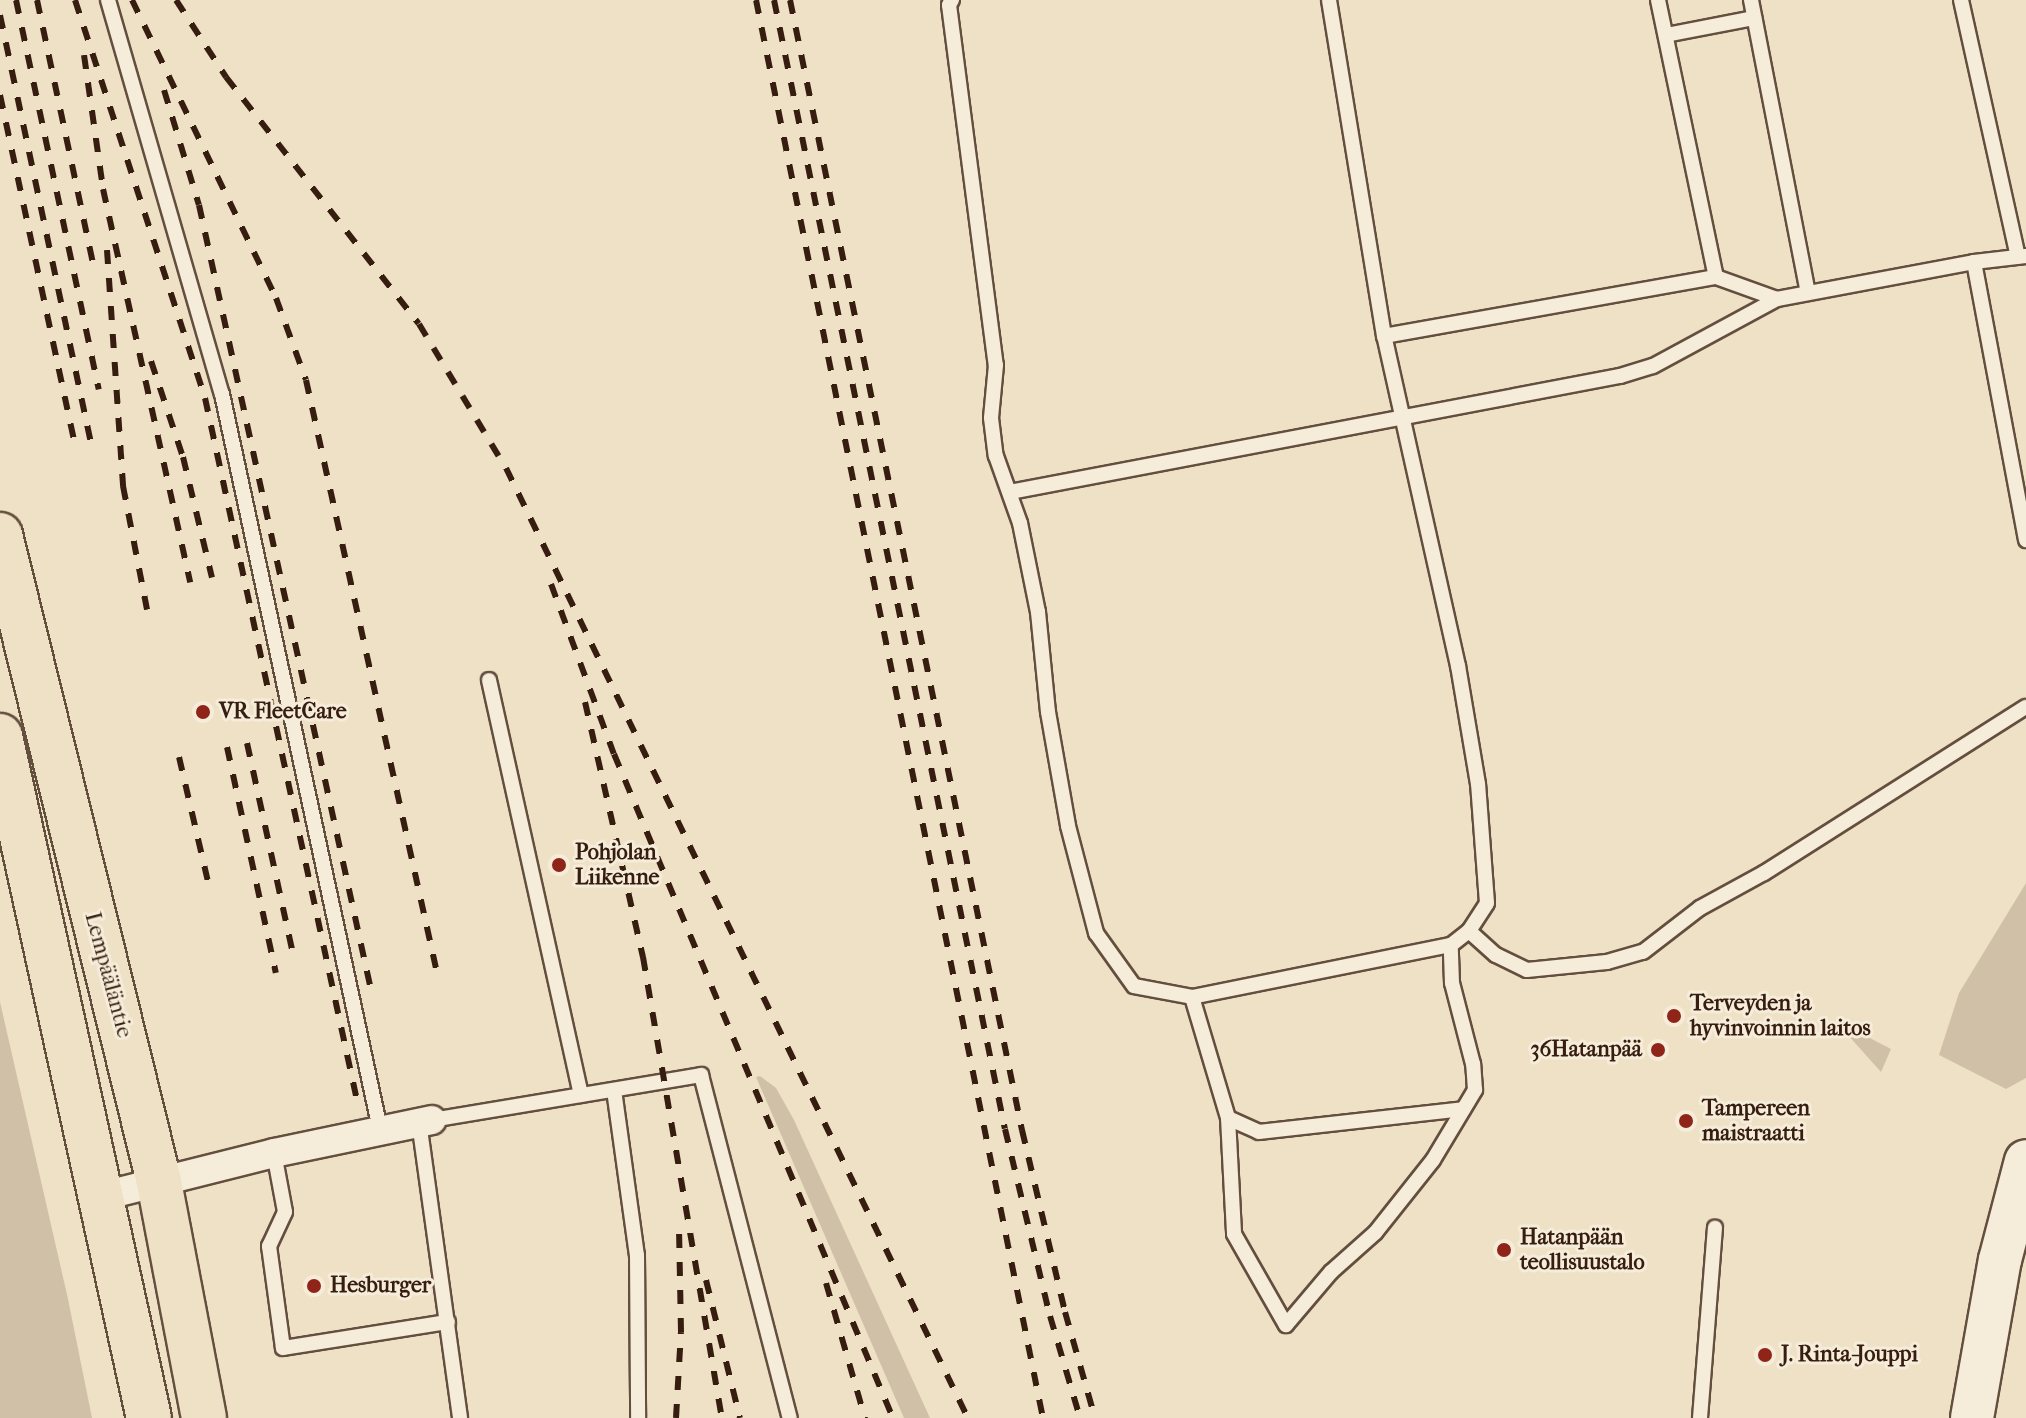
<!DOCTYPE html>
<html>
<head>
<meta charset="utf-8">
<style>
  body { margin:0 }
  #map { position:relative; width:2026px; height:1418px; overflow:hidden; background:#efe1c6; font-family:"IM FELL French Canon",serif }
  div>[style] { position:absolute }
  .green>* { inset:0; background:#d0c0a7 }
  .roads { filter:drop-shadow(2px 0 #644e3e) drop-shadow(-2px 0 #644e3e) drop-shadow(0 2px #644e3e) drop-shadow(0 -2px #644e3e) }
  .service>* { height:14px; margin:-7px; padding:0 7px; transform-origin:7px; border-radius:7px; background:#f5ecda }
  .minor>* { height:28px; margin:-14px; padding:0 14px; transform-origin:14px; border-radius:14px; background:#f5ecda }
  .secondary>* { height:42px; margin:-21px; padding:0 21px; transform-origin:21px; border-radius:21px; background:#f5ecda }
  .trunk>* { height:44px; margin:-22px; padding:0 22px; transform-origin:22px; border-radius:22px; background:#efe1c6 }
  .rail>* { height:6px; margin-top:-3px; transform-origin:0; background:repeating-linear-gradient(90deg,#361d10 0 14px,transparent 0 28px) }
  .dots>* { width:22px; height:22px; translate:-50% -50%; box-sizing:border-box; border:4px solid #f5ecda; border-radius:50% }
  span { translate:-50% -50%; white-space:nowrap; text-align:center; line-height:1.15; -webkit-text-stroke:6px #f5ecda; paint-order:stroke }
  .poi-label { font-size:22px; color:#361d10; font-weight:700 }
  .left { translate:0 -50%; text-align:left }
  .right { translate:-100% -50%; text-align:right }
  .street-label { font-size:22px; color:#361d10 }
</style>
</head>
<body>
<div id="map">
  <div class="green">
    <i style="clip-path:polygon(2026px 883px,2026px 1078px,2006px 1089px,1939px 1055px,1959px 993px)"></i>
    <i style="clip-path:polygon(0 1002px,68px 1299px,92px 1418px,0 1418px)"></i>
    <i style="clip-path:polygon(1847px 1034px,1862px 1034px,1891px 1049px,1881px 1072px)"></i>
    <i style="clip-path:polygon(760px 1076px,776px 1088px,794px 1120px,930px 1418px,904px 1418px,756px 1077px)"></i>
  </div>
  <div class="roads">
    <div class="service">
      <i style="left:108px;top:0;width:410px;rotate:73.9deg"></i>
      <i style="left:222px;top:394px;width:752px;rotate:77.87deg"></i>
      <i style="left:952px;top:0;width:6px;rotate:121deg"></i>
      <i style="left:949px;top:5px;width:363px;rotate:82.6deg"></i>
      <i style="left:996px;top:365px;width:53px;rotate:95.4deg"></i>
      <i style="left:991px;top:418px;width:38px;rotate:83deg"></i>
      <i style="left:996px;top:456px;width:71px;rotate:70.3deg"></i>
      <i style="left:1020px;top:523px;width:91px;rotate:78.6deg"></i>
      <i style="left:1038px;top:612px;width:100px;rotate:84.3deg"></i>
      <i style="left:1048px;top:712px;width:116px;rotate:80deg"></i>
      <i style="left:1068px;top:826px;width:111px;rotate:75.3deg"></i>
      <i style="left:1096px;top:933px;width:65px;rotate:54.4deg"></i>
      <i style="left:1134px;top:986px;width:59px;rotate:10.7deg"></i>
      <i style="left:1192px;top:997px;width:264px;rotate:-11.4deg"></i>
      <i style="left:1451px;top:945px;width:23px;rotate:-38deg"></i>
      <i style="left:1469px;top:931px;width:33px;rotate:-57deg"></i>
      <i style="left:1487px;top:903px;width:119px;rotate:-94.3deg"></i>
      <i style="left:1478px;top:784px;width:120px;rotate:-99.6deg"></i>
      <i style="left:1458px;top:666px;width:338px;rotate:-102.6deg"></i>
      <i style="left:1384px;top:336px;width:340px;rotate:-99.3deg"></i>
      <i style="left:1658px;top:0;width:283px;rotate:78.2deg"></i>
      <i style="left:1751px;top:0;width:298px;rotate:79deg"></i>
      <i style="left:1961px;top:0;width:263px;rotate:77.5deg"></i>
      <i style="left:1666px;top:35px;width:90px;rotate:-10.9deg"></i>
      <i style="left:1974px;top:262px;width:283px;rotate:79.4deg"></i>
      <i style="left:1384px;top:336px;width:337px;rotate:-10.1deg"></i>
      <i style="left:1716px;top:277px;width:65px;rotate:19.8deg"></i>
      <i style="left:1010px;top:492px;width:621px;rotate:-10.77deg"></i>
      <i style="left:1620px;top:376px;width:34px;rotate:-17deg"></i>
      <i style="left:1653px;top:366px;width:141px;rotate:-28.4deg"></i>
      <i style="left:1777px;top:299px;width:200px;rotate:-10.6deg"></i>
      <i style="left:1974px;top:262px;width:52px;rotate:-6.6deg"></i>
      <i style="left:489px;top:680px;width:425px;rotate:77.5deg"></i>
      <i style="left:1469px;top:931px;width:36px;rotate:42deg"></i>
      <i style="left:1496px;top:955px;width:34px;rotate:26deg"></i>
      <i style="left:1527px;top:970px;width:80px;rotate:-5.7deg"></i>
      <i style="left:1607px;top:962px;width:37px;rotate:-16deg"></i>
      <i style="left:1643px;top:952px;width:72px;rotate:-37.7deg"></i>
      <i style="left:1700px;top:908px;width:73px;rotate:-28.7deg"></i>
      <i style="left:1764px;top:873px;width:310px;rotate:-32.4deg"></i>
      <i style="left:1192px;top:997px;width:126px;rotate:73.4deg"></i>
      <i style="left:1228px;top:1118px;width:116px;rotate:87deg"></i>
      <i style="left:1234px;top:1234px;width:105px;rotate:60.3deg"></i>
      <i style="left:1286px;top:1325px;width:70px;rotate:-49.7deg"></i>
      <i style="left:1331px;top:1272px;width:59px;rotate:-41.6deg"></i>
      <i style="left:1375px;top:1233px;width:93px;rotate:-51.5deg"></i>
      <i style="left:1433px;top:1160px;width:82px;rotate:-59deg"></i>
      <i style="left:1475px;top:1090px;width:26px;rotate:-94deg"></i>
      <i style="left:1473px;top:1064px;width:84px;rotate:-104.5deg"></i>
      <i style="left:1452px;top:983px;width:38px;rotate:-92deg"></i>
      <i style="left:614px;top:1090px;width:167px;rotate:82.1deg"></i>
      <i style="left:637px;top:1255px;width:163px;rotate:89.6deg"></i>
      <i style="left:1228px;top:1118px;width:34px;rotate:24deg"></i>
      <i style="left:1259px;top:1132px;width:205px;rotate:-6.4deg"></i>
      <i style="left:432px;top:1120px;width:273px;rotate:-9.5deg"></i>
      <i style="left:701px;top:1075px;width:354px;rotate:75.5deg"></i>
      <i style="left:419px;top:1122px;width:299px;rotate:82.1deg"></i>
      <i style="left:274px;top:1153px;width:60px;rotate:79.4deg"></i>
      <i style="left:285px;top:1212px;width:38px;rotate:115deg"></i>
      <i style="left:269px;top:1246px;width:103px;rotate:82.2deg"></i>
      <i style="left:283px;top:1348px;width:167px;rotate:-9deg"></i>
      <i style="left:1700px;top:1418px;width:191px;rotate:-85.5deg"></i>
    </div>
    <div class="minor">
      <i style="left:103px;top:1196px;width:176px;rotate:-14.1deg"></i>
      <i style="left:274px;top:1153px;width:161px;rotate:-11.8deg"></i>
    </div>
    <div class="secondary">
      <i style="left:1972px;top:1418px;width:160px;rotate:-80deg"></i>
      <i style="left:2000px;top:1260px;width:102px;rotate:-75.3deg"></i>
    </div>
    <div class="trunk">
      <i style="left:0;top:535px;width:666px;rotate:76.19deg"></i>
      <i style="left:159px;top:1182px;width:240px;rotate:79.2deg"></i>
      <i style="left:0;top:736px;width:698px;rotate:77.68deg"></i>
    </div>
  </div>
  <div class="rail">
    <i style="left:16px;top:0;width:398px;rotate:78deg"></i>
    <i style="left:37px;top:0;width:278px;rotate:78deg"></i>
    <i style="left:75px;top:0;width:419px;rotate:71.9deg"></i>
    <i style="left:205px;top:398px;width:723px;rotate:77.79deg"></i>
    <i style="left:132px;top:0;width:331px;rotate:64.2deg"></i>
    <i style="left:276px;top:298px;width:87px;rotate:69.9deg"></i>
    <i style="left:306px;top:380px;width:607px;rotate:77.54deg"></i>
    <i style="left:176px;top:0;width:92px;rotate:57deg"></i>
    <i style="left:226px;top:77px;width:313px;rotate:52deg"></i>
    <i style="left:419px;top:324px;width:168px;rotate:58.9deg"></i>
    <i style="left:506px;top:468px;width:1056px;rotate:64.07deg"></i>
    <i style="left:756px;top:0;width:1447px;rotate:78.56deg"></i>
    <i style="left:774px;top:0;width:1152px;rotate:78.44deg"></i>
    <i style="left:1005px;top:1129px;width:192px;rotate:76.5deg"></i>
    <i style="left:1050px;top:1316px;width:106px;rotate:73.6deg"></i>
    <i style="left:790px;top:0;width:1154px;rotate:78.4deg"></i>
    <i style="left:1022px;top:1130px;width:187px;rotate:76.7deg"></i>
    <i style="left:1065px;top:1312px;width:110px;rotate:74.2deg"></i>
    <i style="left:0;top:15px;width:442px;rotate:78deg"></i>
    <i style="left:84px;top:55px;width:135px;rotate:81.9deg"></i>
    <i style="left:103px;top:189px;width:403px;rotate:77.5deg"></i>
    <i style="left:164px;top:90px;width:120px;rotate:73.1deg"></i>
    <i style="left:199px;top:205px;width:804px;rotate:77.64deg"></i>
    <i style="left:0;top:95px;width:363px;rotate:77.9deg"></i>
    <i style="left:107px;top:250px;width:237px;rotate:86.1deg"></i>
    <i style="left:123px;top:486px;width:126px;rotate:79deg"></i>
    <i style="left:151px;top:361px;width:101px;rotate:71.6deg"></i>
    <i style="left:183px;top:457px;width:124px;rotate:76.5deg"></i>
    <i style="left:551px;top:584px;width:181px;rotate:69.7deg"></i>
    <i style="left:614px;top:754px;width:720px;rotate:67.21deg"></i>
    <i style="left:585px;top:702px;width:262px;rotate:77.2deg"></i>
    <i style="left:643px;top:957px;width:468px;rotate:80.3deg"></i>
    <i style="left:247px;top:743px;width:211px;rotate:77.7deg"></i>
    <i style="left:227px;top:747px;width:231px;rotate:77.8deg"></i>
    <i style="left:179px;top:757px;width:132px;rotate:76.9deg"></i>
    <i style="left:706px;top:1280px;width:142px;rotate:76.2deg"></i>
    <i style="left:826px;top:1283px;width:141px;rotate:73.9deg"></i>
    <i style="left:676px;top:1418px;width:86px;rotate:-86.7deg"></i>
    <i style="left:681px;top:1332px;width:100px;rotate:-91.1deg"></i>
  </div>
  <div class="dots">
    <i style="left:203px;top:712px;background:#8f2418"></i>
    <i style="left:559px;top:865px;background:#8f2418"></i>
    <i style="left:1674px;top:1016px;background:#8f2418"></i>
    <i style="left:1658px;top:1050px;background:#8f2418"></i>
    <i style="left:1686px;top:1121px;background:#8f2418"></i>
    <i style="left:1504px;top:1250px;background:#8f2418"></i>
    <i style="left:314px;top:1286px;background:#8f2418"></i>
    <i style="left:1765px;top:1355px;background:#8f2418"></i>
  </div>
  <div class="poi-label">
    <span class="left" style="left:219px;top:712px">VR FleetCare</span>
    <span class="left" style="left:575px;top:865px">Pohjolan<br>Liikenne</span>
    <span class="left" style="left:1690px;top:1016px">Terveyden ja<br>hyvinvoinnin laitos</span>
    <span class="right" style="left:1642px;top:1050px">36Hatanpää</span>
    <span class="left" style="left:1702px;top:1121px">Tampereen<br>maistraatti</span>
    <span class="left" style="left:1520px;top:1250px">Hatanpään<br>teollisuustalo</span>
    <span class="left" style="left:330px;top:1286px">Hesburger</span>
    <span class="left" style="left:1781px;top:1355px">J. Rinta-Jouppi</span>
  </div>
  <div class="street-label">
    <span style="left:108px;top:975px;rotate:75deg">Lempääläntie</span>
  </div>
</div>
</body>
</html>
